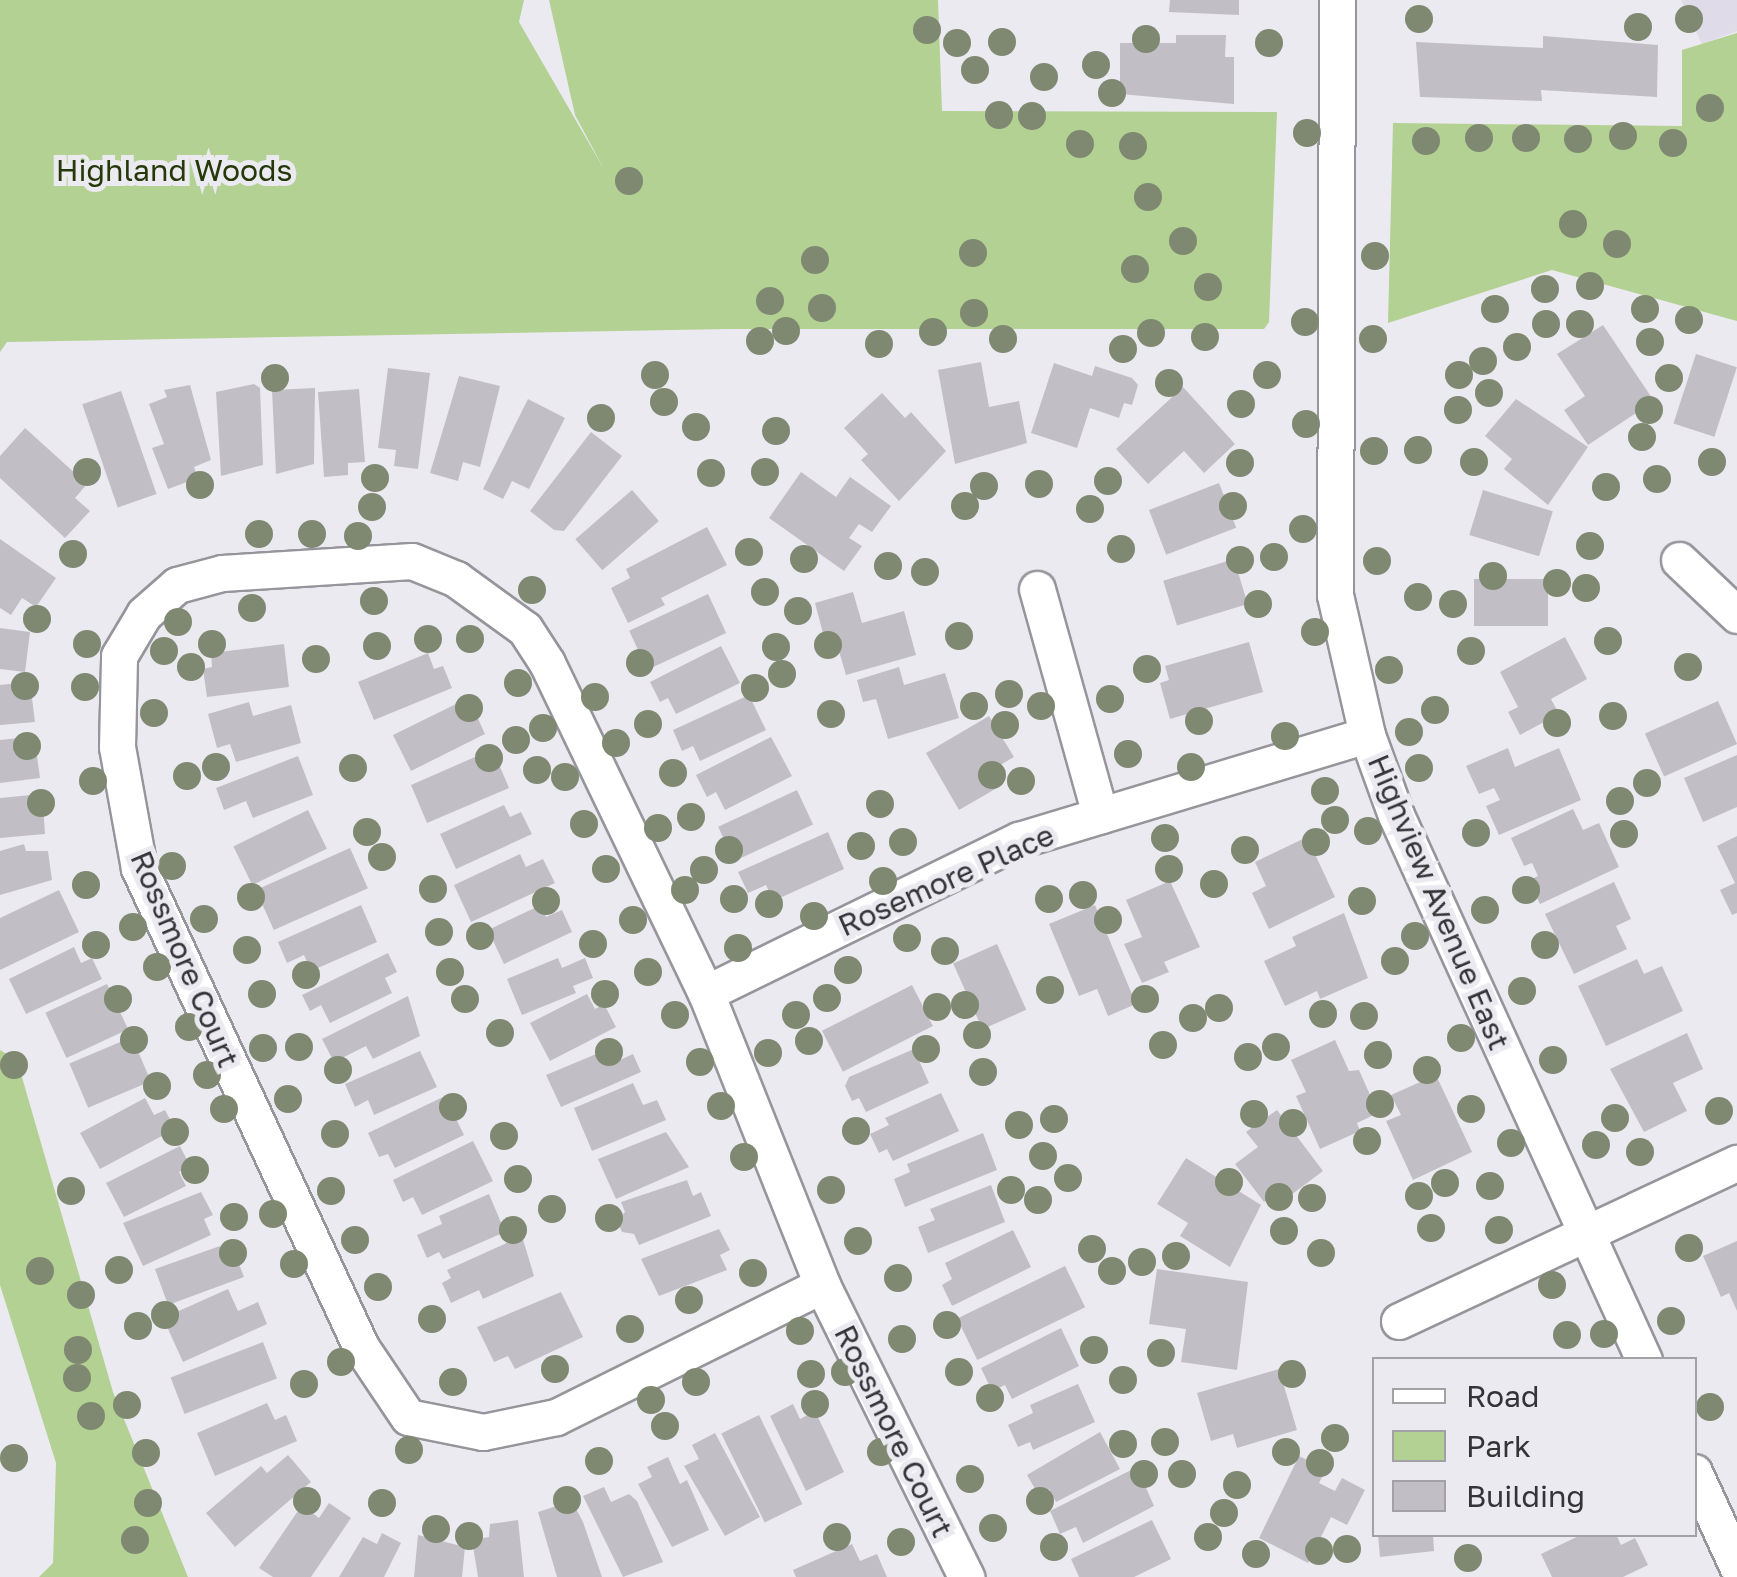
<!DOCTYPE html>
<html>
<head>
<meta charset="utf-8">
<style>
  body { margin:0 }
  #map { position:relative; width:1737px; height:1577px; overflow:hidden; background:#eceaf1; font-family:"Golos Text",sans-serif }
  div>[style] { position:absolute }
  .built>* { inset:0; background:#e0dbe9 }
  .green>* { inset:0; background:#b3d193 }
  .building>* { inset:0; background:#c1bfc5; transform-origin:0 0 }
  .roads { filter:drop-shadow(2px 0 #97959c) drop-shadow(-2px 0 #97959c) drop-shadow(0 2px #97959c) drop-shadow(0 -2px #97959c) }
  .street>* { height:35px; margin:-17.5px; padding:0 17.5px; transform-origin:17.5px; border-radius:17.5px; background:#fff }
  .trees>* { width:28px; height:28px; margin:-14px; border-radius:50%; background:#7f8871 }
  span { translate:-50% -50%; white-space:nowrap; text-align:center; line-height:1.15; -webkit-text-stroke:10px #eceaf1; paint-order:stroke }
  .park-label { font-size:30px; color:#253808 }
  .street-label { font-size:30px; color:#343336 }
  .legend { position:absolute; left:1372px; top:1357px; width:325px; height:180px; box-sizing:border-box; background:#eceaf1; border:2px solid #a2a1a6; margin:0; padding:12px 18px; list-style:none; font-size:30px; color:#343336 }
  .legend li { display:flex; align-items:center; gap:20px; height:50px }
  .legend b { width:50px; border:2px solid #a2a1a6 }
</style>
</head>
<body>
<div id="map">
  <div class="built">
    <i style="clip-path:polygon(1681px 0,1737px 0,1737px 31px,1702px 44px)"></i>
  </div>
  <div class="green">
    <i style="clip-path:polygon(0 0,524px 0,519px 22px,604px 169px,575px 115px,549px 0,938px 0,942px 111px,1277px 112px,1269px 322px,1264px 329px,727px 329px,7px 342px,0 352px)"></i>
    <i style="clip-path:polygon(1737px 33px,1737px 321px,1552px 270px,1388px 323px,1393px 123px,1682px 126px,1682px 50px)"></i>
    <i style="clip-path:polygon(0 1050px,17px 1060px,113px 1392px,188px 1577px,39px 1577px,53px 1563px,56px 1463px,0 1285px)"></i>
  </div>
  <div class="building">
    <i style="clip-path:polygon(1170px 0,1239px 0,1239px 15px,1169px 12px)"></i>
    <i style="clip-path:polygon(1176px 35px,1226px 35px,1225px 57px,1234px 57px,1234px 104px,1120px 94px,1120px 43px,1176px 43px)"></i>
    <i style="clip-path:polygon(1543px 36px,1658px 45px,1657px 97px,1541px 90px,1542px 101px,1420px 97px,1416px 42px,1543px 48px)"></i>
    <i style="clip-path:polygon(1603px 325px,1654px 401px,1588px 445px,1564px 410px,1585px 396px,1557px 354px)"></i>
    <i style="left:1696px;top:354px;width:43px;height:73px;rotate:18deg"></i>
    <i style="clip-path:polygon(981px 362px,989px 407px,1019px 401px,1027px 443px,955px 464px,938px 370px)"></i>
    <i style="clip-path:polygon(1054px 363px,1092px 376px,1095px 366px,1132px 378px,1138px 385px,1132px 405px,1124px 403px,1119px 418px,1090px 408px,1077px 448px,1031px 433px)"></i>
    <i style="clip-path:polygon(388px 368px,430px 373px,418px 469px,394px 466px,396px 450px,378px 448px)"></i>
    <i style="clip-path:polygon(459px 376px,500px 386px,480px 467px,463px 462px,458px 481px,430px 473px)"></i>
    <i style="clip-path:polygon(254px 384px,260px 388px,263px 465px,221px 476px,216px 392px)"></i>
    <i style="clip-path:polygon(190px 385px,211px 460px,194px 467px,198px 478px,168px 489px,152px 448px,164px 444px,149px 404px,167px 397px,164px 390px)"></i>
    <i style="clip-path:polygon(1183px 387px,1235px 444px,1204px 473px,1184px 451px,1148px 484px,1116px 449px)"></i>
    <i style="clip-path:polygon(315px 388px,314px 464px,276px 474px,272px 390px)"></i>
    <i style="clip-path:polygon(359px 389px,365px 462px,348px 463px,348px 475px,324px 477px,318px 392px)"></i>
    <i style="left:121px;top:391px;width:109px;height:41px;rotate:71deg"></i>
    <i style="clip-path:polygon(882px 393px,905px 418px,911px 412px,946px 451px,899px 501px,861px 460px,868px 454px,844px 428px)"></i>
    <i style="clip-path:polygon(528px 399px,565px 418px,529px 489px,512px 481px,503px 499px,483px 489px)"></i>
    <i style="clip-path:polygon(1516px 399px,1588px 447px,1548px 505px,1504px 469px,1512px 459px,1485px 436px)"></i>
    <i style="clip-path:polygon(25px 428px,87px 484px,75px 498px,90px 511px,65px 538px,0 478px,0 456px)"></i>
    <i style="clip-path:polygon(591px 432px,622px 456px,564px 531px,554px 530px,530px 511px)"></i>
    <i style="clip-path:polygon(801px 472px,836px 497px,850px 477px,891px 506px,872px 532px,859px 524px,849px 538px,862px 546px,844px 571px,769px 518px)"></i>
    <i style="left:1219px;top:483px;width:48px;height:75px;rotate:69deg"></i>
    <i style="left:632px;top:490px;width:41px;height:75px;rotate:49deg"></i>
    <i style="left:1483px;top:490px;width:73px;height:47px;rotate:17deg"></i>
    <i style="clip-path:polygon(707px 527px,727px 565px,661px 598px,665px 605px,628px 623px,611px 588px,630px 578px,626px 569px)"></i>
    <i style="clip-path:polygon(0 539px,56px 578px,36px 607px,22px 598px,11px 615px,0 608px)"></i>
    <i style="left:1234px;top:559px;width:47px;height:74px;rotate:73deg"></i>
    <i style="left:1474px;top:579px;width:74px;height:47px"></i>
    <i style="clip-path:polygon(853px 592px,862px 623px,904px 611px,916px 655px,846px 675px,834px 634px,824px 637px,815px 603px)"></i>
    <i style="left:708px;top:594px;width:43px;height:87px;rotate:65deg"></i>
    <i style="clip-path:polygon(0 628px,30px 632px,25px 672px,0 669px)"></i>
    <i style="clip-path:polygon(1565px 637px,1587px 679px,1551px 699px,1559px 714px,1520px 735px,1508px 712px,1518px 707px,1500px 672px)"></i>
    <i style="clip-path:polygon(1249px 642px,1263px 692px,1170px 719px,1160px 683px,1169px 680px,1165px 666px)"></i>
    <i style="clip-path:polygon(284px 644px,289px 687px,207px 697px,203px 669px,212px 667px,211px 653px)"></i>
    <i style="clip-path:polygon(721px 646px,740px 683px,676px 714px,668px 698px,660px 702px,650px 682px)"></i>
    <i style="clip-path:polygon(428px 653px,434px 669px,443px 666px,452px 688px,374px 720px,358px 682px)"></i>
    <i style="clip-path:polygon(899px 667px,904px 685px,945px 673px,959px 718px,888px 739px,876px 699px,863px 702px,857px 680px)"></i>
    <i style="clip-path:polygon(18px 683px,19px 699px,32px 698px,35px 722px,0 725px,0 685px)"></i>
    <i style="clip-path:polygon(749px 695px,766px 730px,700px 761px,693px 746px,682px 751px,673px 730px)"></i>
    <i style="left:1718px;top:701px;width:47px;height:80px;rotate:66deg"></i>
    <i style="clip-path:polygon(249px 702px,253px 716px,291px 705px,301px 743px,236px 762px,230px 744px,217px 748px,208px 714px)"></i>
    <i style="clip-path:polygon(456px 704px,462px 718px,475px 712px,485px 734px,411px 771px,393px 735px)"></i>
    <i style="clip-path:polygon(989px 716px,1014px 757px,988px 772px,997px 788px,959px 810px,926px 753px)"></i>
    <i style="clip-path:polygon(771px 737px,792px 776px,725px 810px,716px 792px,707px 797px,696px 775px)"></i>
    <i style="clip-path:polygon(19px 738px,21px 757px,37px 756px,40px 778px,0 783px,0 740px)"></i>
    <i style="clip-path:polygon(1508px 748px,1515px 767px,1559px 748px,1581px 800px,1499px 835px,1486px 806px,1500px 800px,1494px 788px,1479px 794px,1466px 766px)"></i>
    <i style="clip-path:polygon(1737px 755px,1737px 807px,1703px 822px,1684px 778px)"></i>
    <i style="clip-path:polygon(298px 756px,313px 795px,253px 818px,246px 801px,224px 810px,216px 788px)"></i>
    <i style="clip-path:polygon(475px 757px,481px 770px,498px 762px,509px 788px,427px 823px,411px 785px)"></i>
    <i style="left:797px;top:790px;width:38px;height:87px;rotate:65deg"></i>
    <i style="clip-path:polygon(31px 795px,32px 807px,43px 805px,45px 834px,0 838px,0 798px)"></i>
    <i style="clip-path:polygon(504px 805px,510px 817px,521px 812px,532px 834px,456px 869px,440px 834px)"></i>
    <i style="clip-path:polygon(1573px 809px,1583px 830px,1599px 823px,1619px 867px,1540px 904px,1529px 880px,1538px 876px,1532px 863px,1524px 866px,1511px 838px)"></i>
    <i style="left:308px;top:810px;width:43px;height:83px;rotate:64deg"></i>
    <i style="clip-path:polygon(828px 832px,844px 869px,773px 901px,766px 885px,748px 893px,738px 872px)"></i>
    <i style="clip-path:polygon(1737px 836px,1737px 913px,1732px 915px,1720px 890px,1735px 883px,1717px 846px)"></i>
    <i style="clip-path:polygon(1307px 837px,1335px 897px,1269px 929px,1252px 893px,1266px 886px,1255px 862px)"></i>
    <i style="clip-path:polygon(24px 844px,26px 851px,48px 851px,52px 880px,0 895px,0 851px)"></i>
    <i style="left:350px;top:848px;width:44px;height:103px;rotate:66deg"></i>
    <i style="clip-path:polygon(520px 854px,526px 867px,543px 859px,555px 883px,471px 922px,454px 885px)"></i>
    <i style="clip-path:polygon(1170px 881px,1200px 947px,1164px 962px,1169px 972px,1142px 983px,1124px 944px,1142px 937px,1126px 900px)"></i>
    <i style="clip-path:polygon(1614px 882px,1631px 919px,1616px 926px,1627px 949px,1574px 974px,1545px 914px)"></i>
    <i style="clip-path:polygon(59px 890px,79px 932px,0 970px,0 918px)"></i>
    <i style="clip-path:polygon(361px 905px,377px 942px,311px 971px,304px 955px,287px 963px,278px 942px)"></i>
    <i style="clip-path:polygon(541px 905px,546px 917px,562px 910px,572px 932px,504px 964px,488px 930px)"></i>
    <i style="clip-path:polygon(1095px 905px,1136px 1004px,1108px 1016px,1097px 989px,1079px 996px,1049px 924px)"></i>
    <i style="clip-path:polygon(1344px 913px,1368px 978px,1320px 999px,1317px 991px,1285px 1006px,1264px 961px,1296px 946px,1292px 937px)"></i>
    <i style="left:997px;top:944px;width:72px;height:48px;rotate:66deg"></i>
    <i style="clip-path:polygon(74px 947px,81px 963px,92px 958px,102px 979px,26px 1014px,9px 979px)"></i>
    <i style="clip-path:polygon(388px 953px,397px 972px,385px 978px,392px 993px,330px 1023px,321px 1005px,310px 1011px,302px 995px)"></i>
    <i style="clip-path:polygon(558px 958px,562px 968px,585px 958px,593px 978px,573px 986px,576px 993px,522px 1015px,507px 979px)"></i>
    <i style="clip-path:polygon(1637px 959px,1644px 974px,1662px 966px,1683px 1011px,1606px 1046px,1578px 986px)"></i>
    <i style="left:107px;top:984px;width:50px;height:68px;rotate:65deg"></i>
    <i style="left:912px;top:985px;width:46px;height:101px;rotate:63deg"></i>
    <i style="clip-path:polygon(587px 994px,595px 1009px,604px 1004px,616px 1027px,550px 1061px,530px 1023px)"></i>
    <i style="clip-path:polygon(408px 996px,420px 1036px,373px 1059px,366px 1046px,334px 1062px,322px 1039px)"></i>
    <i style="clip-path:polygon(1687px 1033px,1703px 1069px,1673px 1083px,1687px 1111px,1644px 1132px,1610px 1069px)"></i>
    <i style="left:132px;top:1037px;width:48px;height:68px;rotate:67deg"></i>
    <i style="clip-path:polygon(1335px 1040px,1349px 1071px,1359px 1070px,1378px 1113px,1357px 1123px,1360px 1131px,1320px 1149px,1296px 1096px,1306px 1092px,1291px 1060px)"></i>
    <i style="clip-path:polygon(914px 1049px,929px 1083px,866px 1112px,859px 1098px,852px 1101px,845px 1086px,849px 1077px)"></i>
    <i style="clip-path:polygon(420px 1051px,437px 1087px,374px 1115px,368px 1100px,355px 1107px,345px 1084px)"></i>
    <i style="clip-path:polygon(601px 1052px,607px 1066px,633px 1054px,641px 1072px,561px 1107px,546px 1075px)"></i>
    <i style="clip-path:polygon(1436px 1075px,1472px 1152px,1413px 1180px,1386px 1121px,1401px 1115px,1391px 1095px)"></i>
    <i style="clip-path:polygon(633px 1083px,643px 1105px,657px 1100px,666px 1120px,592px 1151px,574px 1108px)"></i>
    <i style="clip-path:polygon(941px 1093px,959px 1131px,893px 1161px,887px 1149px,879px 1153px,870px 1134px,889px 1125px,885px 1118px)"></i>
    <i style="clip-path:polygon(445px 1096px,464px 1135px,395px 1168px,388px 1154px,379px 1157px,368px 1133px)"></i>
    <i style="clip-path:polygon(145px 1098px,154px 1115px,165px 1110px,175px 1129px,100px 1169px,80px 1133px)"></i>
    <i style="clip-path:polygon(1277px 1110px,1323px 1171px,1291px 1195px,1284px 1187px,1264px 1202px,1235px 1164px,1258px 1147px,1246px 1132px)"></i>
    <i style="clip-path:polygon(666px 1132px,689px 1167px,616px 1199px,598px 1159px)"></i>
    <i style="clip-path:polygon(983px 1133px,997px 1170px,905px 1207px,894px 1179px,910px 1172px,907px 1164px)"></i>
    <i style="clip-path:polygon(473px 1141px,493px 1181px,422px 1215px,413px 1197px,403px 1202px,393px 1180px)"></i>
    <i style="clip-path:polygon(180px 1146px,190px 1166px,179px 1172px,186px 1186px,124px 1217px,106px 1183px)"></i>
    <i style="clip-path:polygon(1186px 1158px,1261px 1205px,1230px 1267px,1180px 1236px,1188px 1223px,1157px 1204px)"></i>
    <i style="clip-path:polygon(687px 1180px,693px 1196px,701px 1192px,711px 1216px,639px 1245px,634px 1234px,622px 1232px,617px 1221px,625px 1212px,621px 1202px)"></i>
    <i style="clip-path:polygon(991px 1185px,1005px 1222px,928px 1253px,918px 1227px,935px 1220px,930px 1209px)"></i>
    <i style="clip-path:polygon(201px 1192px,213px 1215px,204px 1219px,211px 1235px,143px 1266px,123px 1223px)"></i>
    <i style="clip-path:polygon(489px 1194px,505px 1232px,443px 1259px,439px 1252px,427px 1258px,417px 1235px,442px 1224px,439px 1216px)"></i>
    <i style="clip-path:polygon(719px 1229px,730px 1250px,720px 1255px,727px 1270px,659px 1296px,641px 1259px)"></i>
    <i style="clip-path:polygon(1013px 1230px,1031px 1267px,952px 1306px,942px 1285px,952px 1279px,945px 1263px)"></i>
    <i style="clip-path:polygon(522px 1236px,534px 1276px,483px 1299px,479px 1290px,451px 1303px,442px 1283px,451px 1278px,447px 1270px)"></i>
    <i style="clip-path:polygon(1737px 1241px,1737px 1311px,1729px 1293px,1721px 1297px,1703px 1256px)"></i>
    <i style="clip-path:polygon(220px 1246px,225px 1260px,236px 1256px,244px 1277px,168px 1305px,155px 1269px)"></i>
    <i style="left:1065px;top:1266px;width:46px;height:120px;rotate:64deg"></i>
    <i style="clip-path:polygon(1157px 1269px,1248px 1282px,1237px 1370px,1181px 1362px,1186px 1329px,1149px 1324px)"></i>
    <i style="clip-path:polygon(228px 1289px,238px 1311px,258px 1302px,267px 1324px,183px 1362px,163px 1318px)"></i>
    <i style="clip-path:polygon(561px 1292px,583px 1337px,515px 1369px,508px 1356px,494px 1362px,477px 1327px)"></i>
    <i style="clip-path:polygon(1061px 1328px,1079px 1366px,1012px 1399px,1005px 1385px,992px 1391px,981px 1368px)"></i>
    <i style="left:263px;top:1342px;width:39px;height:99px;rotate:69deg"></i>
    <i style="clip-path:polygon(1279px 1369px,1297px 1430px,1237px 1448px,1233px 1434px,1211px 1441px,1197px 1393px)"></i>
    <i style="clip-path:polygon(1078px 1384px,1095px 1422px,1033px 1450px,1030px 1442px,1018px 1447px,1008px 1425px,1033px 1413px,1030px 1405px)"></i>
    <i style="clip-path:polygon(267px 1403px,275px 1420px,286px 1415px,297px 1441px,215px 1476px,197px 1433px)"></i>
    <i style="clip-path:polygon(793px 1404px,800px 1419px,815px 1411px,844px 1472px,806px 1491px,770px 1416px)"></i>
    <i style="left:759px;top:1415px;width:99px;height:42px;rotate:64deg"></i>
    <i style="clip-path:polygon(1100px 1432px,1120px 1469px,1056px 1502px,1049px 1489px,1038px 1494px,1027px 1475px)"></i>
    <i style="clip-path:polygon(715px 1433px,760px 1517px,725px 1536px,684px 1466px,699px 1459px,692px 1445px)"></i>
    <i style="clip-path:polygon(288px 1455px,311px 1482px,235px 1547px,206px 1513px,261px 1466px,267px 1473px)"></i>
    <i style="clip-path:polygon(1299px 1456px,1326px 1469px,1319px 1483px,1335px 1491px,1342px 1478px,1365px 1490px,1347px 1525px,1331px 1517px,1308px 1563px,1259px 1538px)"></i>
    <i style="clip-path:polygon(668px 1457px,680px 1484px,687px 1480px,709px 1530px,672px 1547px,638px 1484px,652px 1477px,647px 1467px)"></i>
    <i style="clip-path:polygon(1137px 1467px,1154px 1506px,1083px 1543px,1076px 1527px,1060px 1534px,1050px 1511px)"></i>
    <i style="clip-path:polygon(604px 1487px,611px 1502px,629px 1494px,637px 1501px,663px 1562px,623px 1577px,583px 1496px)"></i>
    <i style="clip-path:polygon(572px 1501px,583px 1522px,602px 1577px,557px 1577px,538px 1512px)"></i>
    <i style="clip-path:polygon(329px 1503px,351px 1518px,311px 1577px,273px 1577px,259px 1568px,302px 1505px,319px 1518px)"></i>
    <i style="clip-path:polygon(518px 1520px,524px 1577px,478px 1577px,472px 1540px,489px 1537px,490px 1524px)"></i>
    <i style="clip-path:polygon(1152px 1520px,1171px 1559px,1134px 1577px,1079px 1577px,1071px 1559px)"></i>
    <i style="clip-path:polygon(382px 1533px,401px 1543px,384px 1577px,339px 1577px,363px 1537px,377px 1544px)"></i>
    <i style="clip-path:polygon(1378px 1534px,1433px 1534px,1434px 1551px,1380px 1557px)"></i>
    <i style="clip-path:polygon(1583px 1534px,1616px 1534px,1621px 1545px,1635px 1538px,1648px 1565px,1623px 1577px,1552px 1577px,1541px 1554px)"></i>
    <i style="clip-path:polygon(418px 1535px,465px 1547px,462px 1577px,414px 1577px)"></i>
    <i style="clip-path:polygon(852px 1544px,860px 1561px,877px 1554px,887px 1577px,796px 1577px,793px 1570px)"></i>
  </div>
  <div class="roads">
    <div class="street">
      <i style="left:1337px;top:0;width:595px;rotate:90.19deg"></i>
      <i style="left:1335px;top:595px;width:144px;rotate:77.1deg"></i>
      <i style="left:1367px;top:735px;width:85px;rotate:70.1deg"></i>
      <i style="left:1396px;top:815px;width:599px;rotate:65.53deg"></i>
      <i style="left:1679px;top:560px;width:80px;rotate:43.5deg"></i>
      <i style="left:1037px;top:589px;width:235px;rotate:74.4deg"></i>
      <i style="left:706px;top:993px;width:348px;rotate:-26.1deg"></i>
      <i style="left:1019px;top:840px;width:363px;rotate:-16.8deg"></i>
      <i style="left:822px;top:1285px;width:297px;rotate:153.6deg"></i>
      <i style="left:556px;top:1417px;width:75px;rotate:168.4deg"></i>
      <i style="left:483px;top:1432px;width:76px;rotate:-168.7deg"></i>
      <i style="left:408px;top:1417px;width:84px;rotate:-123.9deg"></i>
      <i style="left:361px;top:1347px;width:528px;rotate:-114.87deg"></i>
      <i style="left:139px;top:868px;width:123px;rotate:-100.3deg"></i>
      <i style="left:117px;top:747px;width:91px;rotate:-88.7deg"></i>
      <i style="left:119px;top:656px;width:49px;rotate:-59.2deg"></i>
      <i style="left:144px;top:614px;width:44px;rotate:-41.3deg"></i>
      <i style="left:177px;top:585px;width:47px;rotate:-14.9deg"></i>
      <i style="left:222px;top:573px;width:190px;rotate:-3.6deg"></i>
      <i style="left:412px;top:561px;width:48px;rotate:22.2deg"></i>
      <i style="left:456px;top:579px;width:85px;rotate:35.9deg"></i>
      <i style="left:525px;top:629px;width:40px;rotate:57.1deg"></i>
      <i style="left:547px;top:663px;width:366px;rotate:64.3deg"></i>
      <i style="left:706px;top:993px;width:314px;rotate:68.3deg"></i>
      <i style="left:822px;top:1285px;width:326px;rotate:63.7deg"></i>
      <i style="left:1399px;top:1321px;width:373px;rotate:-25.1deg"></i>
      <i style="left:1694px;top:1472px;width:103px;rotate:65.4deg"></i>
    </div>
  </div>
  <div class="trees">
    <i style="left:1419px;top:19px"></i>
    <i style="left:1689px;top:19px"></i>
    <i style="left:1638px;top:27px"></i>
    <i style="left:927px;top:30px"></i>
    <i style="left:1146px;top:39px"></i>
    <i style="left:1002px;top:42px"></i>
    <i style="left:957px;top:43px"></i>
    <i style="left:1269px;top:43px"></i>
    <i style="left:1096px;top:65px"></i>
    <i style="left:975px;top:70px"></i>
    <i style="left:1044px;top:77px"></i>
    <i style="left:1112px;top:93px"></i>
    <i style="left:1710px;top:108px"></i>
    <i style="left:999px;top:115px"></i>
    <i style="left:1032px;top:116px"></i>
    <i style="left:1307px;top:133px"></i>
    <i style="left:1623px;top:136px"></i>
    <i style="left:1479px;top:138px"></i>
    <i style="left:1526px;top:138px"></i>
    <i style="left:1578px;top:139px"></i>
    <i style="left:1426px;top:141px"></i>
    <i style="left:1673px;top:143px"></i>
    <i style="left:1080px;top:144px"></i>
    <i style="left:1133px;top:146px"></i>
    <i style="left:629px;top:181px"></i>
    <i style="left:1148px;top:197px"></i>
    <i style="left:1573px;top:224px"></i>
    <i style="left:1183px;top:241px"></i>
    <i style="left:1617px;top:244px"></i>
    <i style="left:973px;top:253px"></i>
    <i style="left:1375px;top:256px"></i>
    <i style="left:815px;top:260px"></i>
    <i style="left:1135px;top:269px"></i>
    <i style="left:1590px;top:286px"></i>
    <i style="left:1208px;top:287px"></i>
    <i style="left:1545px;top:289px"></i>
    <i style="left:770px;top:301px"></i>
    <i style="left:822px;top:308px"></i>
    <i style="left:1495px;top:309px"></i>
    <i style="left:1645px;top:309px"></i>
    <i style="left:974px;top:313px"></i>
    <i style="left:1689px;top:320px"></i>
    <i style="left:1305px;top:322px"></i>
    <i style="left:1546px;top:324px"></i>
    <i style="left:1580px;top:324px"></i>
    <i style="left:786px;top:331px"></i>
    <i style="left:933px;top:332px"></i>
    <i style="left:1151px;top:333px"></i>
    <i style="left:1205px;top:337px"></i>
    <i style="left:1003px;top:339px"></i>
    <i style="left:1373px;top:339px"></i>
    <i style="left:760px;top:341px"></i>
    <i style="left:1650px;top:342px"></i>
    <i style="left:879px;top:344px"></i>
    <i style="left:1517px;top:347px"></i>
    <i style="left:1123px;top:349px"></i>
    <i style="left:1483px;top:361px"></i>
    <i style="left:655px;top:375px"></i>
    <i style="left:1267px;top:375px"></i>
    <i style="left:1459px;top:375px"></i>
    <i style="left:275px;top:378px"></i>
    <i style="left:1669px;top:378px"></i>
    <i style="left:1169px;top:383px"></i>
    <i style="left:1489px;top:393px"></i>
    <i style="left:664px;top:402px"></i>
    <i style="left:1241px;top:404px"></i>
    <i style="left:1458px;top:410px"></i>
    <i style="left:1649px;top:410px"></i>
    <i style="left:601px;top:418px"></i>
    <i style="left:1306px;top:424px"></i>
    <i style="left:696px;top:427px"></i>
    <i style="left:776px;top:431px"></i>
    <i style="left:1642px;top:437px"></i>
    <i style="left:1418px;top:450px"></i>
    <i style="left:1374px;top:451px"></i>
    <i style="left:1474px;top:462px"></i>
    <i style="left:1712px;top:462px"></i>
    <i style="left:1240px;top:463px"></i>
    <i style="left:87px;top:472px"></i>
    <i style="left:765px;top:472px"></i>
    <i style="left:711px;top:473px"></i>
    <i style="left:375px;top:478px"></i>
    <i style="left:1657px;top:479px"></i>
    <i style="left:1108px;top:481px"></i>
    <i style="left:1039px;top:484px"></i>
    <i style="left:200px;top:485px"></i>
    <i style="left:984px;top:486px"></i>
    <i style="left:1606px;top:487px"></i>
    <i style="left:965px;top:506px"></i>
    <i style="left:1233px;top:506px"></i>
    <i style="left:372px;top:507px"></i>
    <i style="left:1090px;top:509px"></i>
    <i style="left:1303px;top:529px"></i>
    <i style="left:259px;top:534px"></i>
    <i style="left:312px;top:534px"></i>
    <i style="left:358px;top:536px"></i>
    <i style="left:1590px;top:546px"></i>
    <i style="left:1121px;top:549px"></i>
    <i style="left:749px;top:552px"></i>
    <i style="left:73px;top:554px"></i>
    <i style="left:1274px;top:557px"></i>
    <i style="left:804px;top:559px"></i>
    <i style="left:1240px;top:560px"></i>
    <i style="left:1377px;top:561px"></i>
    <i style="left:888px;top:566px"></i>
    <i style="left:925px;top:572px"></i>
    <i style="left:1493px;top:576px"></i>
    <i style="left:1557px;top:583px"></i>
    <i style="left:1586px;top:588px"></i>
    <i style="left:532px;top:590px"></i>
    <i style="left:765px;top:592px"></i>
    <i style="left:1418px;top:597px"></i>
    <i style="left:374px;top:601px"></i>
    <i style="left:1258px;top:604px"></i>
    <i style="left:1453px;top:604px"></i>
    <i style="left:252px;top:608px"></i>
    <i style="left:798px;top:611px"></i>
    <i style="left:37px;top:619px"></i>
    <i style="left:178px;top:622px"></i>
    <i style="left:1315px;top:632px"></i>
    <i style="left:959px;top:636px"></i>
    <i style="left:428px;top:639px"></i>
    <i style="left:470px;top:639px"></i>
    <i style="left:1608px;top:641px"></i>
    <i style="left:87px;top:644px"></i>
    <i style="left:212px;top:644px"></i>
    <i style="left:828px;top:645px"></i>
    <i style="left:377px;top:646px"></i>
    <i style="left:776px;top:647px"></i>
    <i style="left:164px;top:651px"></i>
    <i style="left:1471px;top:651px"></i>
    <i style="left:316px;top:659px"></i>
    <i style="left:640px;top:663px"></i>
    <i style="left:191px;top:667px"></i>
    <i style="left:1688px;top:667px"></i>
    <i style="left:1147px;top:669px"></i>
    <i style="left:1389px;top:670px"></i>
    <i style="left:782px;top:674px"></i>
    <i style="left:518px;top:683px"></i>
    <i style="left:25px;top:686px"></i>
    <i style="left:85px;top:687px"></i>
    <i style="left:755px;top:688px"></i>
    <i style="left:1009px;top:694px"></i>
    <i style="left:595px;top:697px"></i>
    <i style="left:1110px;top:699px"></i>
    <i style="left:974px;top:706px"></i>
    <i style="left:1041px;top:706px"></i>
    <i style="left:469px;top:708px"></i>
    <i style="left:1435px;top:710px"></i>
    <i style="left:154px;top:713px"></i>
    <i style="left:831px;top:714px"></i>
    <i style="left:1613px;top:716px"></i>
    <i style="left:1199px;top:721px"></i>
    <i style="left:1557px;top:723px"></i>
    <i style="left:648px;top:724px"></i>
    <i style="left:1005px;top:725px"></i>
    <i style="left:543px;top:728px"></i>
    <i style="left:1409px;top:732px"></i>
    <i style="left:1285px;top:736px"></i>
    <i style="left:516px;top:740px"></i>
    <i style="left:616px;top:743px"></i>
    <i style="left:27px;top:746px"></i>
    <i style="left:1128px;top:754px"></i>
    <i style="left:489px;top:758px"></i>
    <i style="left:216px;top:767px"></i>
    <i style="left:1191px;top:767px"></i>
    <i style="left:353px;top:768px"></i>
    <i style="left:1419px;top:768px"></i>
    <i style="left:537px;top:770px"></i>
    <i style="left:673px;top:773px"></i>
    <i style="left:992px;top:775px"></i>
    <i style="left:187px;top:776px"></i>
    <i style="left:565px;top:777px"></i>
    <i style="left:93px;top:781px"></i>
    <i style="left:1021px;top:781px"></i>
    <i style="left:1647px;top:783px"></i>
    <i style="left:1325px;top:791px"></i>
    <i style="left:1620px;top:801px"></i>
    <i style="left:41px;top:803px"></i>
    <i style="left:880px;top:804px"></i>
    <i style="left:691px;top:817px"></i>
    <i style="left:1335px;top:820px"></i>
    <i style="left:584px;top:824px"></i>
    <i style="left:658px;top:828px"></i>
    <i style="left:1368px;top:831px"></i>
    <i style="left:367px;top:832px"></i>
    <i style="left:1476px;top:833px"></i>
    <i style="left:1624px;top:834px"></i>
    <i style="left:1165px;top:838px"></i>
    <i style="left:903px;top:842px"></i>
    <i style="left:1316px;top:842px"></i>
    <i style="left:861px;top:846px"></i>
    <i style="left:729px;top:850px"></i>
    <i style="left:1245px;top:850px"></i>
    <i style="left:382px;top:857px"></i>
    <i style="left:172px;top:866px"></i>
    <i style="left:606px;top:869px"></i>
    <i style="left:1169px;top:869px"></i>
    <i style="left:704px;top:870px"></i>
    <i style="left:883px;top:881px"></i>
    <i style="left:1214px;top:884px"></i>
    <i style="left:86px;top:885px"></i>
    <i style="left:433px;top:889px"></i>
    <i style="left:685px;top:890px"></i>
    <i style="left:1526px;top:890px"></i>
    <i style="left:1083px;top:895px"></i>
    <i style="left:251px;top:897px"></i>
    <i style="left:734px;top:899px"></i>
    <i style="left:1049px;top:899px"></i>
    <i style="left:546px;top:901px"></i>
    <i style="left:1362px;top:901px"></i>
    <i style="left:769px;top:904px"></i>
    <i style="left:1485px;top:910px"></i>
    <i style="left:814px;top:916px"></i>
    <i style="left:204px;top:919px"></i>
    <i style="left:633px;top:920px"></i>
    <i style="left:1108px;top:920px"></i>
    <i style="left:133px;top:927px"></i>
    <i style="left:439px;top:932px"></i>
    <i style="left:480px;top:936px"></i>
    <i style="left:1415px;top:936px"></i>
    <i style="left:907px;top:938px"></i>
    <i style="left:593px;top:944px"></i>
    <i style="left:96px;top:945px"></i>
    <i style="left:1545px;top:945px"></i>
    <i style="left:738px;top:948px"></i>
    <i style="left:247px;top:950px"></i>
    <i style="left:945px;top:951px"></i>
    <i style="left:1395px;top:961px"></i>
    <i style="left:157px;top:967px"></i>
    <i style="left:848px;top:970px"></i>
    <i style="left:450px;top:972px"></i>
    <i style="left:648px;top:972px"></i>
    <i style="left:306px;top:975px"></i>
    <i style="left:1050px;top:990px"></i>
    <i style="left:1522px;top:991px"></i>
    <i style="left:262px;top:994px"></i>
    <i style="left:605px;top:994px"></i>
    <i style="left:827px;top:998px"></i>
    <i style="left:118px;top:999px"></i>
    <i style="left:465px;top:999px"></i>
    <i style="left:1145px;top:999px"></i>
    <i style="left:965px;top:1005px"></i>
    <i style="left:937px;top:1007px"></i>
    <i style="left:1219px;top:1008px"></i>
    <i style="left:1323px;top:1014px"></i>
    <i style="left:675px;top:1015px"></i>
    <i style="left:796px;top:1015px"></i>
    <i style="left:1364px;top:1016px"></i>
    <i style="left:1193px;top:1018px"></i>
    <i style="left:189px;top:1027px"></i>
    <i style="left:500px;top:1033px"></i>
    <i style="left:977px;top:1035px"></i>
    <i style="left:1461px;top:1038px"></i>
    <i style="left:134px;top:1040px"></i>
    <i style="left:809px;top:1041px"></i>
    <i style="left:1163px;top:1045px"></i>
    <i style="left:299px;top:1047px"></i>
    <i style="left:1276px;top:1047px"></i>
    <i style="left:263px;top:1048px"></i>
    <i style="left:926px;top:1049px"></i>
    <i style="left:609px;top:1052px"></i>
    <i style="left:768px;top:1053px"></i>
    <i style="left:1378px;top:1055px"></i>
    <i style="left:1248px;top:1057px"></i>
    <i style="left:1553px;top:1060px"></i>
    <i style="left:700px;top:1062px"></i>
    <i style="left:14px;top:1065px"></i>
    <i style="left:338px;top:1070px"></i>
    <i style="left:1427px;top:1070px"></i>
    <i style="left:983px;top:1072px"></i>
    <i style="left:207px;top:1075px"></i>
    <i style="left:157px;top:1086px"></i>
    <i style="left:288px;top:1099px"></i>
    <i style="left:1380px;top:1104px"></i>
    <i style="left:721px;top:1106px"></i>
    <i style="left:453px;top:1107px"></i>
    <i style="left:224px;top:1109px"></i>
    <i style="left:1471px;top:1109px"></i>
    <i style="left:1719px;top:1111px"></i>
    <i style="left:1254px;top:1114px"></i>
    <i style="left:1615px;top:1118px"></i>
    <i style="left:1054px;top:1119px"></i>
    <i style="left:1293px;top:1123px"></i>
    <i style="left:1019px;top:1125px"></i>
    <i style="left:856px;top:1131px"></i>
    <i style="left:175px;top:1132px"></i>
    <i style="left:335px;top:1134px"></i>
    <i style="left:504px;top:1136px"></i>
    <i style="left:1367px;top:1141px"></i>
    <i style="left:1511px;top:1143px"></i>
    <i style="left:1596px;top:1145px"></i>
    <i style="left:1640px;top:1152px"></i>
    <i style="left:1043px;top:1156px"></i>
    <i style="left:744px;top:1157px"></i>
    <i style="left:195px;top:1170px"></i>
    <i style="left:1068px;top:1178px"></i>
    <i style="left:518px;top:1179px"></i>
    <i style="left:1229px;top:1182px"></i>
    <i style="left:1445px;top:1183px"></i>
    <i style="left:1490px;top:1186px"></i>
    <i style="left:831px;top:1190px"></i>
    <i style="left:1011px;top:1190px"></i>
    <i style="left:71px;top:1191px"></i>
    <i style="left:331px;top:1191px"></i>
    <i style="left:1419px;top:1196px"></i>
    <i style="left:1279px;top:1197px"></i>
    <i style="left:1312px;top:1198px"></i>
    <i style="left:1038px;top:1200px"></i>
    <i style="left:552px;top:1209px"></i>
    <i style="left:273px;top:1214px"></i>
    <i style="left:234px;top:1217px"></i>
    <i style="left:609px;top:1218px"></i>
    <i style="left:1431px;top:1228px"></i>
    <i style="left:513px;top:1230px"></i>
    <i style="left:1499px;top:1230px"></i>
    <i style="left:1284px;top:1231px"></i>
    <i style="left:355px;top:1240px"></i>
    <i style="left:858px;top:1241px"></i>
    <i style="left:1689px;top:1248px"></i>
    <i style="left:1092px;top:1249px"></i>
    <i style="left:233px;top:1253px"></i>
    <i style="left:1321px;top:1253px"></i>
    <i style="left:1176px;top:1256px"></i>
    <i style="left:1142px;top:1262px"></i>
    <i style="left:294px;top:1264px"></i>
    <i style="left:119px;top:1270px"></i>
    <i style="left:40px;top:1271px"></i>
    <i style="left:1112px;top:1271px"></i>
    <i style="left:753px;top:1273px"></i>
    <i style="left:898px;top:1278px"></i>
    <i style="left:1552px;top:1285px"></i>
    <i style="left:378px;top:1287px"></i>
    <i style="left:81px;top:1295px"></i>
    <i style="left:689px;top:1300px"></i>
    <i style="left:165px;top:1315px"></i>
    <i style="left:432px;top:1319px"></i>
    <i style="left:1671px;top:1321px"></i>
    <i style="left:947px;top:1325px"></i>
    <i style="left:138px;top:1326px"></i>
    <i style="left:630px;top:1329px"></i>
    <i style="left:800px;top:1331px"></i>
    <i style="left:1604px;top:1334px"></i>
    <i style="left:1567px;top:1335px"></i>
    <i style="left:902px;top:1339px"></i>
    <i style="left:78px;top:1350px"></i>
    <i style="left:1094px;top:1350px"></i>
    <i style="left:1161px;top:1353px"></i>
    <i style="left:341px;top:1362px"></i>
    <i style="left:555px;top:1369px"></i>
    <i style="left:845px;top:1372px"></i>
    <i style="left:959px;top:1372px"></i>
    <i style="left:811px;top:1374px"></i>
    <i style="left:1292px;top:1374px"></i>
    <i style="left:77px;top:1378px"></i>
    <i style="left:1123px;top:1380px"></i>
    <i style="left:453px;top:1382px"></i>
    <i style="left:696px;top:1382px"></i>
    <i style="left:304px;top:1384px"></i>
    <i style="left:990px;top:1398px"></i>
    <i style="left:651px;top:1400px"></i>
    <i style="left:815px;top:1404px"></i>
    <i style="left:127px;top:1405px"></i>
    <i style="left:1710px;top:1407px"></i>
    <i style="left:91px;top:1416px"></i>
    <i style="left:665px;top:1426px"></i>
    <i style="left:1335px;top:1438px"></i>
    <i style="left:1165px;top:1442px"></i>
    <i style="left:1123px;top:1444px"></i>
    <i style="left:409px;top:1450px"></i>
    <i style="left:881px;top:1452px"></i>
    <i style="left:1286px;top:1452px"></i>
    <i style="left:146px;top:1453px"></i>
    <i style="left:14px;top:1458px"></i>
    <i style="left:599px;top:1461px"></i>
    <i style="left:1320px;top:1463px"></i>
    <i style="left:1144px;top:1474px"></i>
    <i style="left:1182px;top:1474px"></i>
    <i style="left:970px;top:1479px"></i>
    <i style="left:1237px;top:1485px"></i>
    <i style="left:567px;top:1500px"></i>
    <i style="left:307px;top:1501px"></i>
    <i style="left:1040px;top:1501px"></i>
    <i style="left:148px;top:1503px"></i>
    <i style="left:382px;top:1503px"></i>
    <i style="left:1224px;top:1513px"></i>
    <i style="left:993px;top:1528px"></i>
    <i style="left:436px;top:1529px"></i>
    <i style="left:469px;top:1536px"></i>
    <i style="left:837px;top:1537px"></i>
    <i style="left:1208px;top:1537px"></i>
    <i style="left:135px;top:1540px"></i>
    <i style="left:901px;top:1542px"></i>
    <i style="left:1054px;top:1547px"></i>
    <i style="left:1347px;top:1549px"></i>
    <i style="left:1319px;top:1551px"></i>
    <i style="left:1256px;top:1554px"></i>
    <i style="left:1468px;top:1558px"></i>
  </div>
  <div class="park-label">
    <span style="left:174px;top:170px">Highland Woods</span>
  </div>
  <div class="street-label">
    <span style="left:946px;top:880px;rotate:-24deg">Rosemore Place</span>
    <span style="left:1439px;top:902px;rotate:67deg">Highview Avenue East</span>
    <span style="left:185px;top:959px;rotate:67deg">Rossmore Court</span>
    <span style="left:894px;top:1431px;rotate:64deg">Rossmore Court</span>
  </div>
  <ul class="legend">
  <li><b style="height:12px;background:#fff"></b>Road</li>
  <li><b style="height:28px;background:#b3d193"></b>Park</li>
  <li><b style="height:28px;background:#c1bfc5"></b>Building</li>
  </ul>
</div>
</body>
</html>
